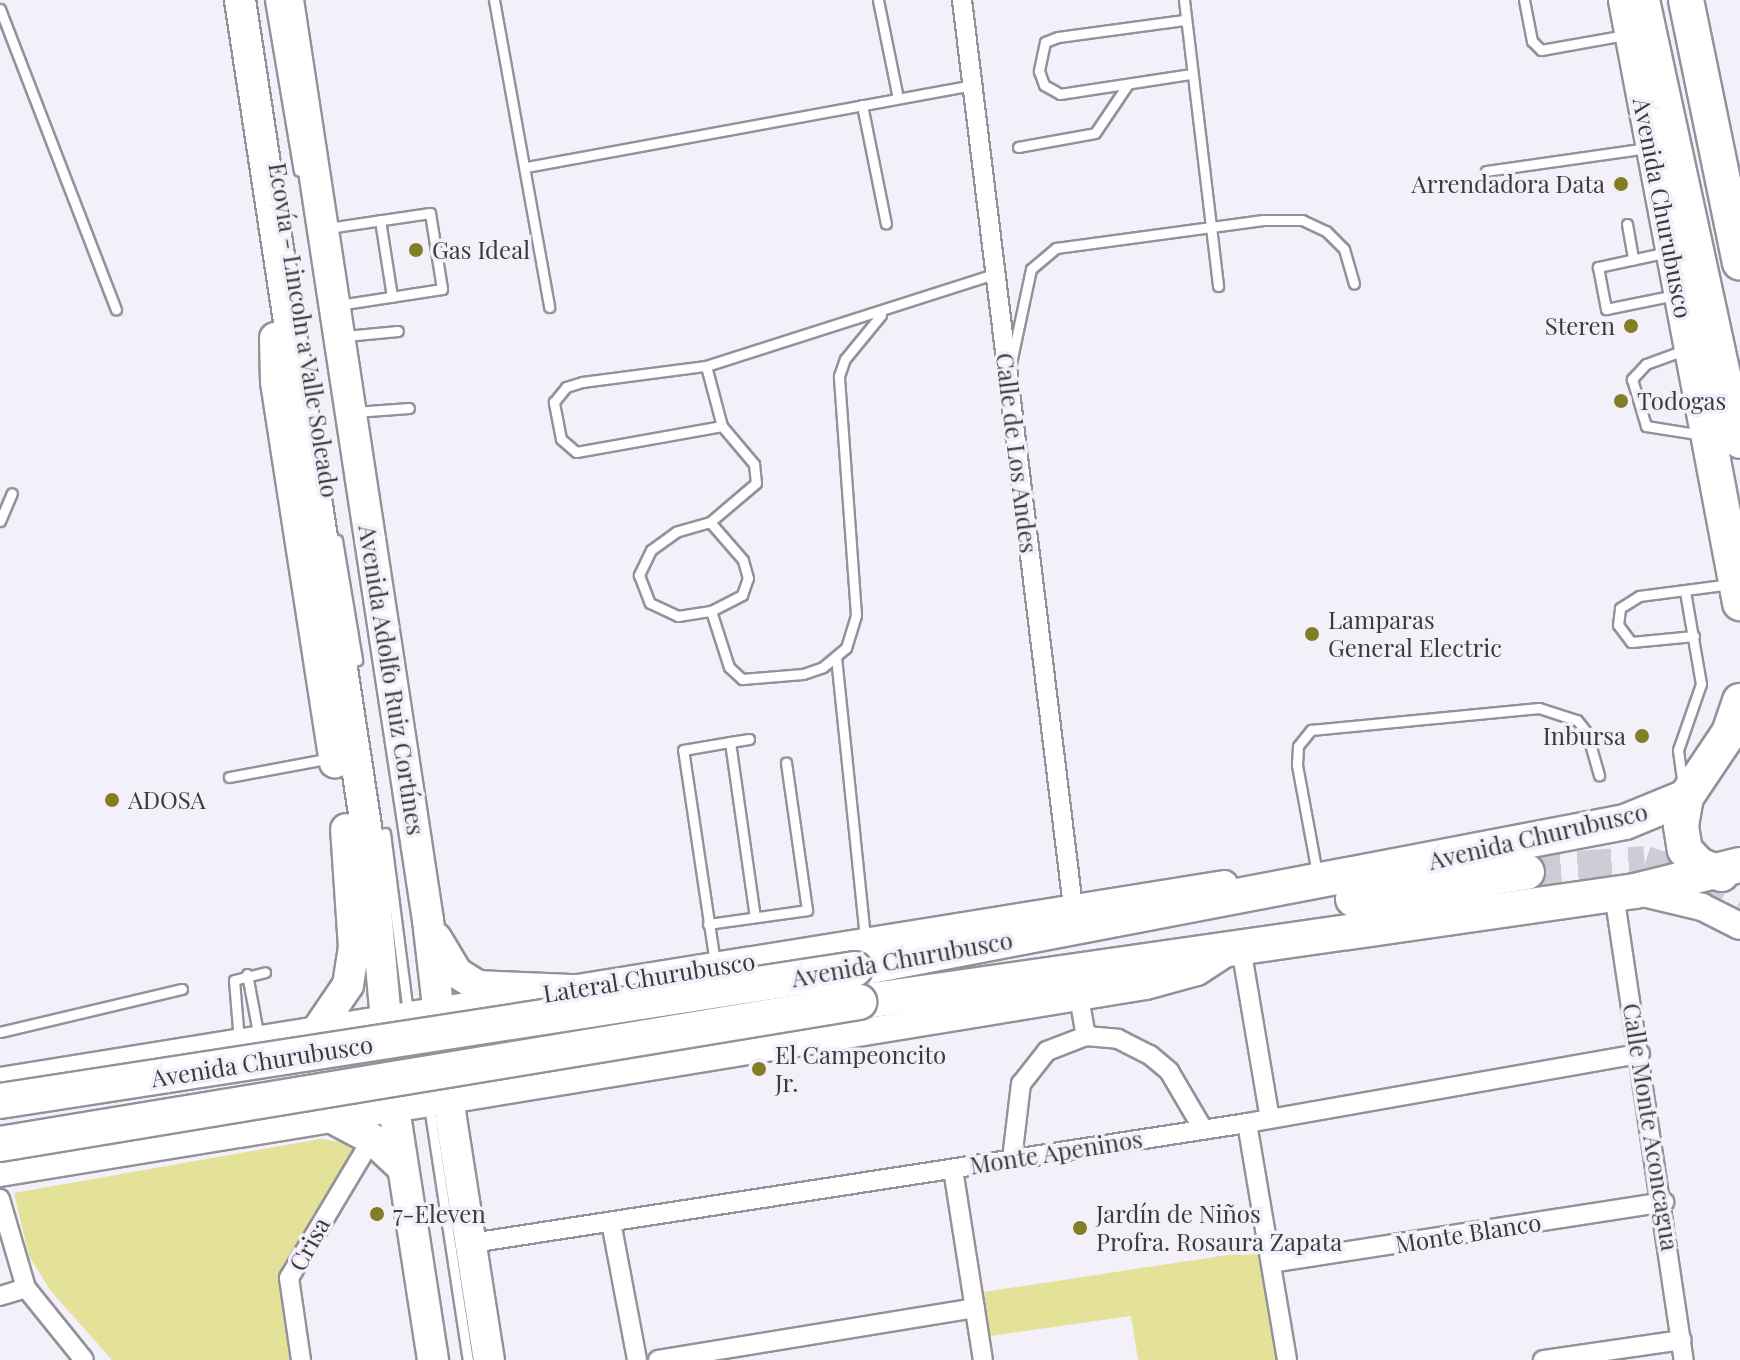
<!DOCTYPE html>
<html>
<head>
<meta charset="utf-8">
<style>
  body { margin:0 }
  #map { position:relative; width:1740px; height:1360px; overflow:hidden; background:#f3f0fa; font-family:"Playfair Display",serif }
  div>[style] { position:absolute }
  .green>* { inset:0; background:#e4e199 }
  .highway-tunnel>* { height:34px; margin-top:-17px; transform-origin:0; background:repeating-linear-gradient(90deg,#ceccd4 0 34px,transparent 0 51px) }
  .roads { filter:drop-shadow(2px 0 #93919a) drop-shadow(-2px 0 #93919a) drop-shadow(0 2px #93919a) drop-shadow(0 -2px #93919a) }
  .lane>* { height:9px; margin:-4.5px; padding:0 4.5px; transform-origin:4.5px; border-radius:4.5px; background:#fff }
  .street>* { height:18px; margin:-9px; padding:0 9px; transform-origin:9px; border-radius:9px; background:#fff }
  .secondary>* { height:26px; margin:-13px; padding:0 13px; transform-origin:13px; border-radius:13px; background:#fff }
  .primary>* { height:30px; margin:-15px; padding:0 15px; transform-origin:15px; border-radius:15px; background:#fff }
  .highway>* { height:34px; margin:-17px; padding:0 17px; transform-origin:17px; border-radius:17px; background:#fff }
  .bridges { filter:drop-shadow(2px 0 #93919a) drop-shadow(-2px 0 #93919a) drop-shadow(0 2px #93919a) drop-shadow(0 -2px #93919a) }
  .highway-bridge>* { height:34px; margin:-17px; padding:0 17px; transform-origin:17px; border-radius:17px; background:#fff }
  .dots>* { width:22px; height:22px; translate:-50% -50%; box-sizing:border-box; border:4px solid #f3f0fa; border-radius:50% }
  span { translate:-50% -50%; white-space:nowrap; text-align:center; line-height:1.15; -webkit-text-stroke:7px #f3f0fa; paint-order:stroke }
  .poi-label { font-size:24px; color:#3c3a3e }
  .right { translate:-100% -50%; text-align:right }
  .left { translate:0 -50%; text-align:left }
  .street-label { font-size:24px; color:#3c3a3e }
</style>
</head>
<body>
<div id="map">
  <div class="green">
    <i style="clip-path:polygon(320px 1139px,358px 1144px,283px 1265px,295px 1360px,112px 1360px,50px 1290px,29px 1256px,14px 1193px)"></i>
    <i style="clip-path:polygon(1260px 1250px,1278px 1360px,1138px 1360px,1131px 1316px,990px 1336px,984px 1292px)"></i>
  </div>
  <div class="highway-tunnel">
    <i style="left:1527px;top:872px;width:118px;rotate:-4.4deg"></i>
    <i style="left:1645px;top:863px;width:52px;rotate:18.1deg"></i>
    <i style="left:1694px;top:879px;width:53px;rotate:30.4deg"></i>
  </div>
  <div class="roads">
    <div class="lane">
      <i style="left:270px;top:0;width:173px;rotate:80.4deg"></i>
      <i style="left:494px;top:0;width:312px;rotate:79.8deg"></i>
      <i style="left:878px;top:0;width:100px;rotate:78.5deg"></i>
      <i style="left:1184px;top:0;width:288px;rotate:83.2deg"></i>
      <i style="left:1524px;top:0;width:42px;rotate:79deg"></i>
      <i style="left:1532px;top:41px;width:13px;rotate:45deg"></i>
      <i style="left:1541px;top:50px;width:85px;rotate:-10.1deg"></i>
      <i style="left:0;top:9px;width:322px;rotate:68.9deg"></i>
      <i style="left:1184px;top:20px;width:127px;rotate:172.3deg"></i>
      <i style="left:1058px;top:37px;width:14px;rotate:159deg"></i>
      <i style="left:1045px;top:42px;width:30px;rotate:102deg"></i>
      <i style="left:1039px;top:71px;width:15px;rotate:70deg"></i>
      <i style="left:1044px;top:85px;width:18px;rotate:29deg"></i>
      <i style="left:1060px;top:94px;width:133px;rotate:-8.7deg"></i>
      <i style="left:862px;top:105px;width:121px;rotate:78.6deg"></i>
      <i style="left:1018px;top:147px;width:78px;rotate:-10.3deg"></i>
      <i style="left:1095px;top:133px;width:59px;rotate:-56deg"></i>
      <i style="left:526px;top:167px;width:452px;rotate:-10.4deg"></i>
      <i style="left:1486px;top:171px;width:164px;rotate:-8.1deg"></i>
      <i style="left:380px;top:220px;width:78px;rotate:81.1deg"></i>
      <i style="left:1627px;top:224px;width:36px;rotate:80deg"></i>
      <i style="left:328px;top:228px;width:103px;rotate:-8.4deg"></i>
      <i style="left:430px;top:213px;width:77px;rotate:81deg"></i>
      <i style="left:442px;top:289px;width:104px;rotate:171.2deg"></i>
      <i style="left:1668px;top:252px;width:72px;rotate:167.9deg"></i>
      <i style="left:1598px;top:267px;width:43px;rotate:79.2deg"></i>
      <i style="left:1606px;top:309px;width:70px;rotate:-11.5deg"></i>
      <i style="left:345px;top:336px;width:53px;rotate:-5.4deg"></i>
      <i style="left:1687px;top:349px;width:44px;rotate:159.9deg"></i>
      <i style="left:1646px;top:364px;width:21px;rotate:133deg"></i>
      <i style="left:1632px;top:379px;width:49px;rotate:73.4deg"></i>
      <i style="left:1646px;top:426px;width:58px;rotate:9deg"></i>
      <i style="left:1011px;top:363px;width:96px;rotate:-78deg"></i>
      <i style="left:1031px;top:269px;width:33px;rotate:-40deg"></i>
      <i style="left:1056px;top:248px;width:209px;rotate:-7.7deg"></i>
      <i style="left:1263px;top:220px;width:39px"></i>
      <i style="left:1302px;top:220px;width:26px;rotate:25deg"></i>
      <i style="left:1326px;top:231px;width:25px;rotate:45deg"></i>
      <i style="left:1344px;top:249px;width:36px;rotate:74deg"></i>
      <i style="left:706px;top:366px;width:62px;rotate:75.1deg"></i>
      <i style="left:722px;top:426px;width:50px;rotate:49.9deg"></i>
      <i style="left:754px;top:464px;width:19px;rotate:84deg"></i>
      <i style="left:756px;top:483px;width:60px;rotate:139.7deg"></i>
      <i style="left:710px;top:522px;width:35px;rotate:164deg"></i>
      <i style="left:676px;top:532px;width:31px;rotate:144deg"></i>
      <i style="left:651px;top:550px;width:28px;rotate:116deg"></i>
      <i style="left:639px;top:575px;width:30px;rotate:69deg"></i>
      <i style="left:650px;top:603px;width:31px;rotate:25deg"></i>
      <i style="left:678px;top:616px;width:33px;rotate:-9deg"></i>
      <i style="left:711px;top:611px;width:35px;rotate:-27deg"></i>
      <i style="left:742px;top:595px;width:18px;rotate:-71deg"></i>
      <i style="left:748px;top:578px;width:19px;rotate:-106deg"></i>
      <i style="left:743px;top:560px;width:50px;rotate:-131deg"></i>
      <i style="left:355px;top:412px;width:54px;rotate:-4.2deg"></i>
      <i style="left:722px;top:426px;width:148px;rotate:169.9deg"></i>
      <i style="left:576px;top:452px;width:20px;rotate:-139deg"></i>
      <i style="left:561px;top:439px;width:38px;rotate:-101deg"></i>
      <i style="left:554px;top:402px;width:19px;rotate:-51deg"></i>
      <i style="left:566px;top:387px;width:17px;rotate:-17deg"></i>
      <i style="left:582px;top:382px;width:125px;rotate:-7.4deg"></i>
      <i style="left:706px;top:366px;width:302px;rotate:-17.7deg"></i>
      <i style="left:0;top:521px;width:30px;rotate:-67deg"></i>
      <i style="left:337px;top:540px;width:122px;rotate:80.5deg"></i>
      <i style="left:711px;top:611px;width:59px;rotate:72.2deg"></i>
      <i style="left:729px;top:667px;width:18px;rotate:43deg"></i>
      <i style="left:742px;top:679px;width:61px;rotate:-4.7deg"></i>
      <i style="left:803px;top:674px;width:21px;rotate:-19deg"></i>
      <i style="left:823px;top:667px;width:30px;rotate:-40deg"></i>
      <i style="left:846px;top:648px;width:34px;rotate:-73deg"></i>
      <i style="left:856px;top:615px;width:240px;rotate:-94.1deg"></i>
      <i style="left:839px;top:376px;width:18px;rotate:-71deg"></i>
      <i style="left:845px;top:359px;width:57px;rotate:-50.7deg"></i>
      <i style="left:1694px;top:636px;width:63px;rotate:174.6deg"></i>
      <i style="left:1631px;top:642px;width:21px;rotate:-127deg"></i>
      <i style="left:1618px;top:625px;width:17px;rotate:-83deg"></i>
      <i style="left:1620px;top:608px;width:22px;rotate:-32deg"></i>
      <i style="left:1639px;top:596px;width:93px;rotate:-7.4deg"></i>
      <i style="left:836px;top:657px;width:284px;rotate:84.1deg"></i>
      <i style="left:749px;top:739px;width:19px;rotate:171deg"></i>
      <i style="left:730px;top:742px;width:177px;rotate:81.9deg"></i>
      <i style="left:229px;top:777px;width:105px;rotate:-10.5deg"></i>
      <i style="left:1683px;top:786px;width:36px;rotate:-98deg"></i>
      <i style="left:1678px;top:750px;width:70px;rotate:-70.8deg"></i>
      <i style="left:1701px;top:684px;width:94px;rotate:-99.8deg"></i>
      <i style="left:385px;top:833px;width:180px;rotate:82.7deg"></i>
      <i style="left:1317px;top:873px;width:110px;rotate:-100.5deg"></i>
      <i style="left:1297px;top:765px;width:19px;rotate:-87deg"></i>
      <i style="left:1298px;top:746px;width:21px;rotate:-51deg"></i>
      <i style="left:1311px;top:730px;width:229px;rotate:-5.5deg"></i>
      <i style="left:1539px;top:708px;width:40px;rotate:18deg"></i>
      <i style="left:1577px;top:720px;width:16px;rotate:52deg"></i>
      <i style="left:1587px;top:733px;width:44px;rotate:74.1deg"></i>
      <i style="left:708px;top:924px;width:100px;rotate:-8deg"></i>
      <i style="left:807px;top:910px;width:149px;rotate:-98.1deg"></i>
      <i style="left:715px;top:963px;width:215px;rotate:-98.5deg"></i>
      <i style="left:683px;top:750px;width:48px;rotate:-9.7deg"></i>
      <i style="left:247px;top:974px;width:65px;rotate:79.4deg"></i>
      <i style="left:0;top:1032px;width:187px;rotate:-13.3deg"></i>
      <i style="left:239px;top:1041px;width:61px;rotate:-94.7deg"></i>
      <i style="left:234px;top:980px;width:32px;rotate:-14deg"></i>
      <i style="left:429px;top:1106px;width:257px;rotate:81.3deg"></i>
    </div>
    <div class="street">
      <i style="left:962px;top:0;width:913px;rotate:83.02deg"></i>
      <i style="left:1614px;top:894px;width:471px;rotate:81.5deg"></i>
      <i style="left:1241px;top:948px;width:173px;rotate:80.4deg"></i>
      <i style="left:1079px;top:997px;width:40px;rotate:80deg"></i>
      <i style="left:1247px;top:1123px;width:240px;rotate:80.4deg"></i>
      <i style="left:1012px;top:1159px;width:76px;rotate:-83.2deg"></i>
      <i style="left:1021px;top:1084px;width:42px;rotate:-51.8deg"></i>
      <i style="left:1047px;top:1051px;width:42px;rotate:-21deg"></i>
      <i style="left:1086px;top:1036px;width:32px;rotate:5deg"></i>
      <i style="left:1118px;top:1039px;width:36px;rotate:27deg"></i>
      <i style="left:1150px;top:1055px;width:25px;rotate:40deg"></i>
      <i style="left:1169px;top:1071px;width:67px;rotate:59.6deg"></i>
      <i style="left:953px;top:1169px;width:193px;rotate:81.1deg"></i>
      <i style="left:0;top:1199px;width:93px;rotate:73.7deg"></i>
      <i style="left:26px;top:1288px;width:92px;rotate:51.1deg"></i>
      <i style="left:611px;top:1222px;width:140px;rotate:79.3deg"></i>
      <i style="left:472px;top:1243px;width:784px;rotate:-8.8deg"></i>
      <i style="left:1247px;top:1123px;width:399px;rotate:-10deg"></i>
      <i style="left:1271px;top:1263px;width:398px;rotate:-8.8deg"></i>
      <i style="left:0;top:1296px;width:27px;rotate:-17deg"></i>
      <i style="left:301px;top:1360px;width:83px;rotate:-98.3deg"></i>
      <i style="left:289px;top:1278px;width:162px;rotate:-59.2deg"></i>
      <i style="left:658px;top:1360px;width:321px;rotate:-9.3deg"></i>
      <i style="left:1543px;top:1360px;width:140px;rotate:-8.2deg"></i>
    </div>
    <div class="secondary">
      <i style="left:1635px;top:891px;width:69px;rotate:13.4deg"></i>
      <i style="left:1702px;top:907px;width:42px;rotate:26.6deg"></i>
      <i style="left:0;top:1081px;width:1240px;rotate:-9.14deg"></i>
      <i style="left:0;top:1173px;width:1161px;rotate:-9.27deg"></i>
      <i style="left:1146px;top:986px;width:53px;rotate:-15.4deg"></i>
      <i style="left:1197px;top:972px;width:38px;rotate:-33deg"></i>
    </div>
    <div class="primary">
      <i style="left:240px;top:0;width:876px;rotate:81.33deg"></i>
      <i style="left:372px;top:866px;width:243px;rotate:84.8deg"></i>
      <i style="left:394px;top:1108px;width:255px;rotate:81.2deg"></i>
      <i style="left:288px;top:0;width:931px;rotate:81.35deg"></i>
      <i style="left:428px;top:920px;width:199px;rotate:83.4deg"></i>
      <i style="left:451px;top:1118px;width:245px;rotate:81.1deg"></i>
      <i style="left:1644px;top:0;width:453px;rotate:77.8deg"></i>
      <i style="left:275px;top:338px;width:44px;rotate:88.7deg"></i>
      <i style="left:276px;top:382px;width:385px;rotate:81.2deg"></i>
      <i style="left:436px;top:938px;width:41px;rotate:59deg"></i>
      <i style="left:457px;top:973px;width:25px;rotate:32deg"></i>
      <i style="left:478px;top:986px;width:96px;rotate:2.4deg"></i>
      <i style="left:316px;top:1032px;width:57px;rotate:-55.8deg"></i>
      <i style="left:348px;top:985px;width:37px;rotate:-81deg"></i>
      <i style="left:354px;top:948px;width:119px;rotate:-93.8deg"></i>
      <i style="left:332px;top:1118px;width:45px;rotate:27.7deg"></i>
      <i style="left:372px;top:1139px;width:41px;rotate:43deg"></i>
    </div>
    <div class="highway">
      <i style="left:1626px;top:0;width:614px;rotate:79.29deg"></i>
      <i style="left:1686px;top:0;width:268px;rotate:78.4deg"></i>
      <i style="left:1686px;top:797px;width:29px;rotate:100deg"></i>
      <i style="left:1681px;top:826px;width:24px;rotate:81deg"></i>
      <i style="left:1685px;top:850px;width:21px;rotate:47deg"></i>
      <i style="left:1699px;top:865px;width:24px;rotate:22deg"></i>
      <i style="left:1353px;top:899px;width:176px;rotate:-8.8deg"></i>
      <i style="left:855px;top:969px;width:784px;rotate:-10.81deg"></i>
      <i style="left:1625px;top:822px;width:66px;rotate:-22.3deg"></i>
      <i style="left:1686px;top:797px;width:77px;rotate:-56.1deg"></i>
      <i style="left:1729px;top:733px;width:34px;rotate:-71deg"></i>
      <i style="left:859px;top:1002px;width:784px;rotate:-8.14deg"></i>
      <i style="left:1635px;top:891px;width:108px;rotate:-13.9deg"></i>
    </div>
  </div>
  <div class="bridges">
    <div class="highway-bridge">
      <i style="left:0;top:1101px;width:865px;rotate:-8.78deg"></i>
      <i style="left:0;top:1144px;width:871px;rotate:-9.39deg"></i>
    </div>
  </div>
  <div class="dots">
    <i style="left:1621px;top:184px;background:#837e25"></i>
    <i style="left:416px;top:250px;background:#837e25"></i>
    <i style="left:1631px;top:326px;background:#837e25"></i>
    <i style="left:1621px;top:401px;background:#837e25"></i>
    <i style="left:1312px;top:634px;background:#837e25"></i>
    <i style="left:1642px;top:736px;background:#837e25"></i>
    <i style="left:112px;top:800px;background:#837e25"></i>
    <i style="left:759px;top:1069px;background:#837e25"></i>
    <i style="left:377px;top:1214px;background:#837e25"></i>
    <i style="left:1080px;top:1228px;background:#837e25"></i>
  </div>
  <div class="poi-label">
    <span class="right" style="left:1605px;top:184px">Arrendadora Data</span>
    <span class="left" style="left:432px;top:250px">Gas Ideal</span>
    <span class="right" style="left:1615px;top:326px">Steren</span>
    <span class="left" style="left:1637px;top:401px">Todogas</span>
    <span class="left" style="left:1328px;top:634px">Lamparas<br>General Electric</span>
    <span class="right" style="left:1626px;top:736px">Inbursa</span>
    <span class="left" style="left:128px;top:800px">ADOSA</span>
    <span class="left" style="left:775px;top:1069px">El Campeoncito<br>Jr.</span>
    <span class="left" style="left:393px;top:1214px">7-Eleven</span>
    <span class="left" style="left:1096px;top:1228px">Jardín de Niños<br>Profra. Rosaura Zapata</span>
  </div>
  <div class="street-label">
    <span style="left:1663px;top:208px;rotate:79deg">Avenida Churubusco</span>
    <span style="left:304px;top:330px;rotate:81deg">Ecovía - Lincoln a Valle Soleado</span>
    <span style="left:1017px;top:453px;rotate:83deg">Calle de Los Andes</span>
    <span style="left:392px;top:680px;rotate:81deg">Avenida Adolfo Ruiz Cortínes</span>
    <span style="left:1538px;top:836px;rotate:-13deg">Avenida Churubusco</span>
    <span style="left:902px;top:959px;rotate:-10deg">Avenida Churubusco</span>
    <span style="left:649px;top:977px;rotate:-9deg">Lateral Churubusco</span>
    <span style="left:262px;top:1061px;rotate:-9deg">Avenida Churubusco</span>
    <span style="left:1651px;top:1127px;rotate:81deg">Calle Monte Aconcagua</span>
    <span style="left:1056px;top:1152px;rotate:-9deg">Monte Apeninos</span>
    <span style="left:1468px;top:1233px;rotate:-9deg">Monte Blanco</span>
    <span style="left:309px;top:1244px;rotate:-61deg">Crisa</span>
  </div>
</div>
</body>
</html>
